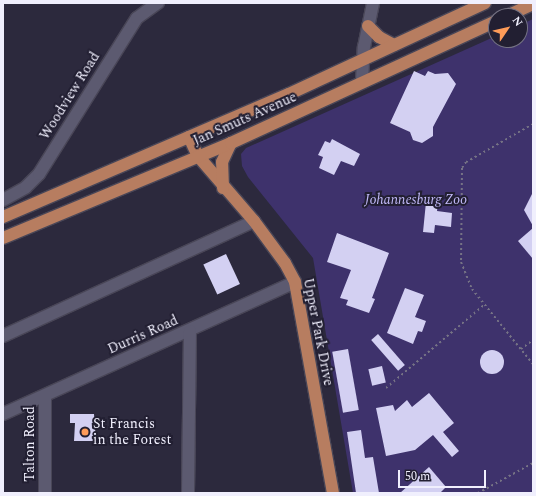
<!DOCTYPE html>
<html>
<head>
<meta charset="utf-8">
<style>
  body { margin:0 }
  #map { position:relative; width:536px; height:496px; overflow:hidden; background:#2c293d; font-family:Spectral,serif }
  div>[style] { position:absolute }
  .green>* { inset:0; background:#3e326c }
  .building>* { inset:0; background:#d3d0f2; transform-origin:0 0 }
  .round { border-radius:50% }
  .path>* { height:2px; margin-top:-1px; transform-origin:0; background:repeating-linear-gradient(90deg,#767385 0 2px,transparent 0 5px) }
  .roads { filter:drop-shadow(1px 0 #494657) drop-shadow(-1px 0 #494657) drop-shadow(0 1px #494657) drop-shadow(0 -1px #494657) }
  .minor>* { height:12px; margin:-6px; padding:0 6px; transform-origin:6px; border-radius:6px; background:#5c5a70 }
  .major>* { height:12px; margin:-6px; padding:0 6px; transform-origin:6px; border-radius:6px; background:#b77d60 }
  .dots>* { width:11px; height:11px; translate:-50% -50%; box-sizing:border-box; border:2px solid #221f32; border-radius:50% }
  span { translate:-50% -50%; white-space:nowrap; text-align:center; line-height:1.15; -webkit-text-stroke:4px #221f32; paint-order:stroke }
  .street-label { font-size:14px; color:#f0effd }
  .park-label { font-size:14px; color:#c1b9f8; font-style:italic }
  .poi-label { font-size:14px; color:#f0effd }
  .left { translate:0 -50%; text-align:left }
  .frame { position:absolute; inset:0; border:4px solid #f0effd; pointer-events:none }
  .north { position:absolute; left:488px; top:8px; width:40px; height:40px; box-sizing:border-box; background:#221f32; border:1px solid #747283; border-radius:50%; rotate:55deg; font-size:11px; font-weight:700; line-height:16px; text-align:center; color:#f0effd }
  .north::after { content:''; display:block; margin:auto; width:14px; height:18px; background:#fe9b58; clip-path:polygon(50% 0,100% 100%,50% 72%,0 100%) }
  .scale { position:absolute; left:398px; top:470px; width:88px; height:18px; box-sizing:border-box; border:2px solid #f0effd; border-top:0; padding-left:5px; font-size:12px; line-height:14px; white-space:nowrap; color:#f0effd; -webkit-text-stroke:3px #221f32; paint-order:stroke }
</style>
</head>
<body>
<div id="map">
  <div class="green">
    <i style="clip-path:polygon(533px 19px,533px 493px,353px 493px,313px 258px,248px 177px,242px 166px,241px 154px,246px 148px,273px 136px,496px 36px,496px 40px,520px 40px,520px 25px)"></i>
  </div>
  <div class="building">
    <i style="clip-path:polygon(414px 71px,425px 76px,428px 71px,435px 74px,448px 73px,456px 84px,433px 127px,433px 136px,422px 143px,413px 140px,410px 132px,390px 123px)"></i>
    <i style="clip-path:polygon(332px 139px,360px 154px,354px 166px,341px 161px,334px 175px,319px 168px,323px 157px,318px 155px,325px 141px,330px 143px)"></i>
    <i style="clip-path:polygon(533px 192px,533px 226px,524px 210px)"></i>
    <i style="clip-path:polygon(426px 202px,438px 203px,437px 211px,452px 213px,451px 227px,435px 225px,434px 233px,423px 232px)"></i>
    <i style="clip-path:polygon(533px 228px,533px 259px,518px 241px)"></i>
    <i style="clip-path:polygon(337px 233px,389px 253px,372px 298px,375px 299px,369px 313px,346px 305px,348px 300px,340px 298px,351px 270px,327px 262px)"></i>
    <i style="left:226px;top:254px;width:33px;height:25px;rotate:65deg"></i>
    <i style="clip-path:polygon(405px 288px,424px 295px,415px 317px,426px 321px,422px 332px,418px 331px,413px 344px,387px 333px)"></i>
    <i style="left:378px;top:334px;width:41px;height:9px;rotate:49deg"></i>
    <i style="left:348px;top:349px;width:62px;height:16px;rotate:80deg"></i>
    <i class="round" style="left:480px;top:350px;width:24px;height:24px"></i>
    <i style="left:382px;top:366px;width:17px;height:14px;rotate:77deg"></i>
    <i style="clip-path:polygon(429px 393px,454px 423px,443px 432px,459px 451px,452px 457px,433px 435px,415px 450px,386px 456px,376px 408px,393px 405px,395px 411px,407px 400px,412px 407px)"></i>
    <i style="clip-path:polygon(70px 414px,94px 414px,96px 441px,74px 441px,75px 423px,70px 423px)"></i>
    <i style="clip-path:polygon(361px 430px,365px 458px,373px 457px,379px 493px,356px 493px,347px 432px)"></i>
    <i style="clip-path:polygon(429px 467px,446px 487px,440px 493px,400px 493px)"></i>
  </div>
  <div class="path">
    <i style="left:533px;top:124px;width:77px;rotate:150.4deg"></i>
    <i style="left:466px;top:162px;width:7px;rotate:124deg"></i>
    <i style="left:462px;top:168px;width:94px;rotate:90.6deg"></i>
    <i style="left:461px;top:262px;width:29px;rotate:68deg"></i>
    <i style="left:472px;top:289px;width:97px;rotate:50.9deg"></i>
    <i style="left:521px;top:349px;width:15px;rotate:-37deg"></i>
    <i style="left:386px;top:388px;width:128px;rotate:-40.3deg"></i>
    <i style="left:478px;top:493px;width:63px;rotate:-28.6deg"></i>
  </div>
  <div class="roads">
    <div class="minor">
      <i style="left:362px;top:81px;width:34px;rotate:-87deg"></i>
      <i style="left:364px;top:47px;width:45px;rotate:-78.4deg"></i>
      <i style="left:3px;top:200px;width:26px;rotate:-29deg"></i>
      <i style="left:26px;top:187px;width:18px;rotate:-45deg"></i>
      <i style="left:39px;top:174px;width:184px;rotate:-57.9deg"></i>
      <i style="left:137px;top:18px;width:26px;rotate:-36deg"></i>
      <i style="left:3px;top:336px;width:276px;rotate:-24.6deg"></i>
      <i style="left:3px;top:414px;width:320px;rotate:-24.3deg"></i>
      <i style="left:45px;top:493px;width:97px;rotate:-90deg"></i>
      <i style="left:188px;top:493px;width:162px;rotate:-89.3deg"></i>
    </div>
    <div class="major">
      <i style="left:507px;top:16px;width:29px;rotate:-25deg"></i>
      <i style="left:368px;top:26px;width:16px;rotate:45deg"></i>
      <i style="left:379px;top:37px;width:17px;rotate:28deg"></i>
      <i style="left:189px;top:137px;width:21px;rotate:65deg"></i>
      <i style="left:198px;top:156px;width:86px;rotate:49.3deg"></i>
      <i style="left:254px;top:221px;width:52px;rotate:53.6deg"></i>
      <i style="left:285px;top:263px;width:21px;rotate:62deg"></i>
      <i style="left:295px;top:282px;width:214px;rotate:79.8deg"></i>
      <i style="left:223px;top:188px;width:26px;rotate:-92deg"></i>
      <i style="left:222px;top:162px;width:21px;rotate:-65deg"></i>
      <i style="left:3px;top:217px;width:311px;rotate:-23.3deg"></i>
      <i style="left:289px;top:94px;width:216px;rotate:-24.9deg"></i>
      <i style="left:3px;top:238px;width:247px;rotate:-22.6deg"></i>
      <i style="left:231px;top:143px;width:292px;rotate:-24.7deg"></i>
    </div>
  </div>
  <div class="dots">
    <i style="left:85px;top:432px;background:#fe9b58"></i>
  </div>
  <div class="street-label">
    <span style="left:70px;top:96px;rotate:-58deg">Woodview Road</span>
    <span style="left:245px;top:119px;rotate:-24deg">Jan Smuts Avenue</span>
    <span style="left:318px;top:332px;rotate:79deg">Upper Park Drive</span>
    <span style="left:143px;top:335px;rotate:-24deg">Durris Road</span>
    <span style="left:30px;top:444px;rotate:-90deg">Talton Road</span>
  </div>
  <div class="park-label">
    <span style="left:416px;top:200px">Johannesburg Zoo</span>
  </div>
  <div class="poi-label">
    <span class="left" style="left:93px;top:432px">St Francis<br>in the Forest</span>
  </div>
  <div class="frame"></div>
  <div class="north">N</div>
  <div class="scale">50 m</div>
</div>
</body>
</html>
